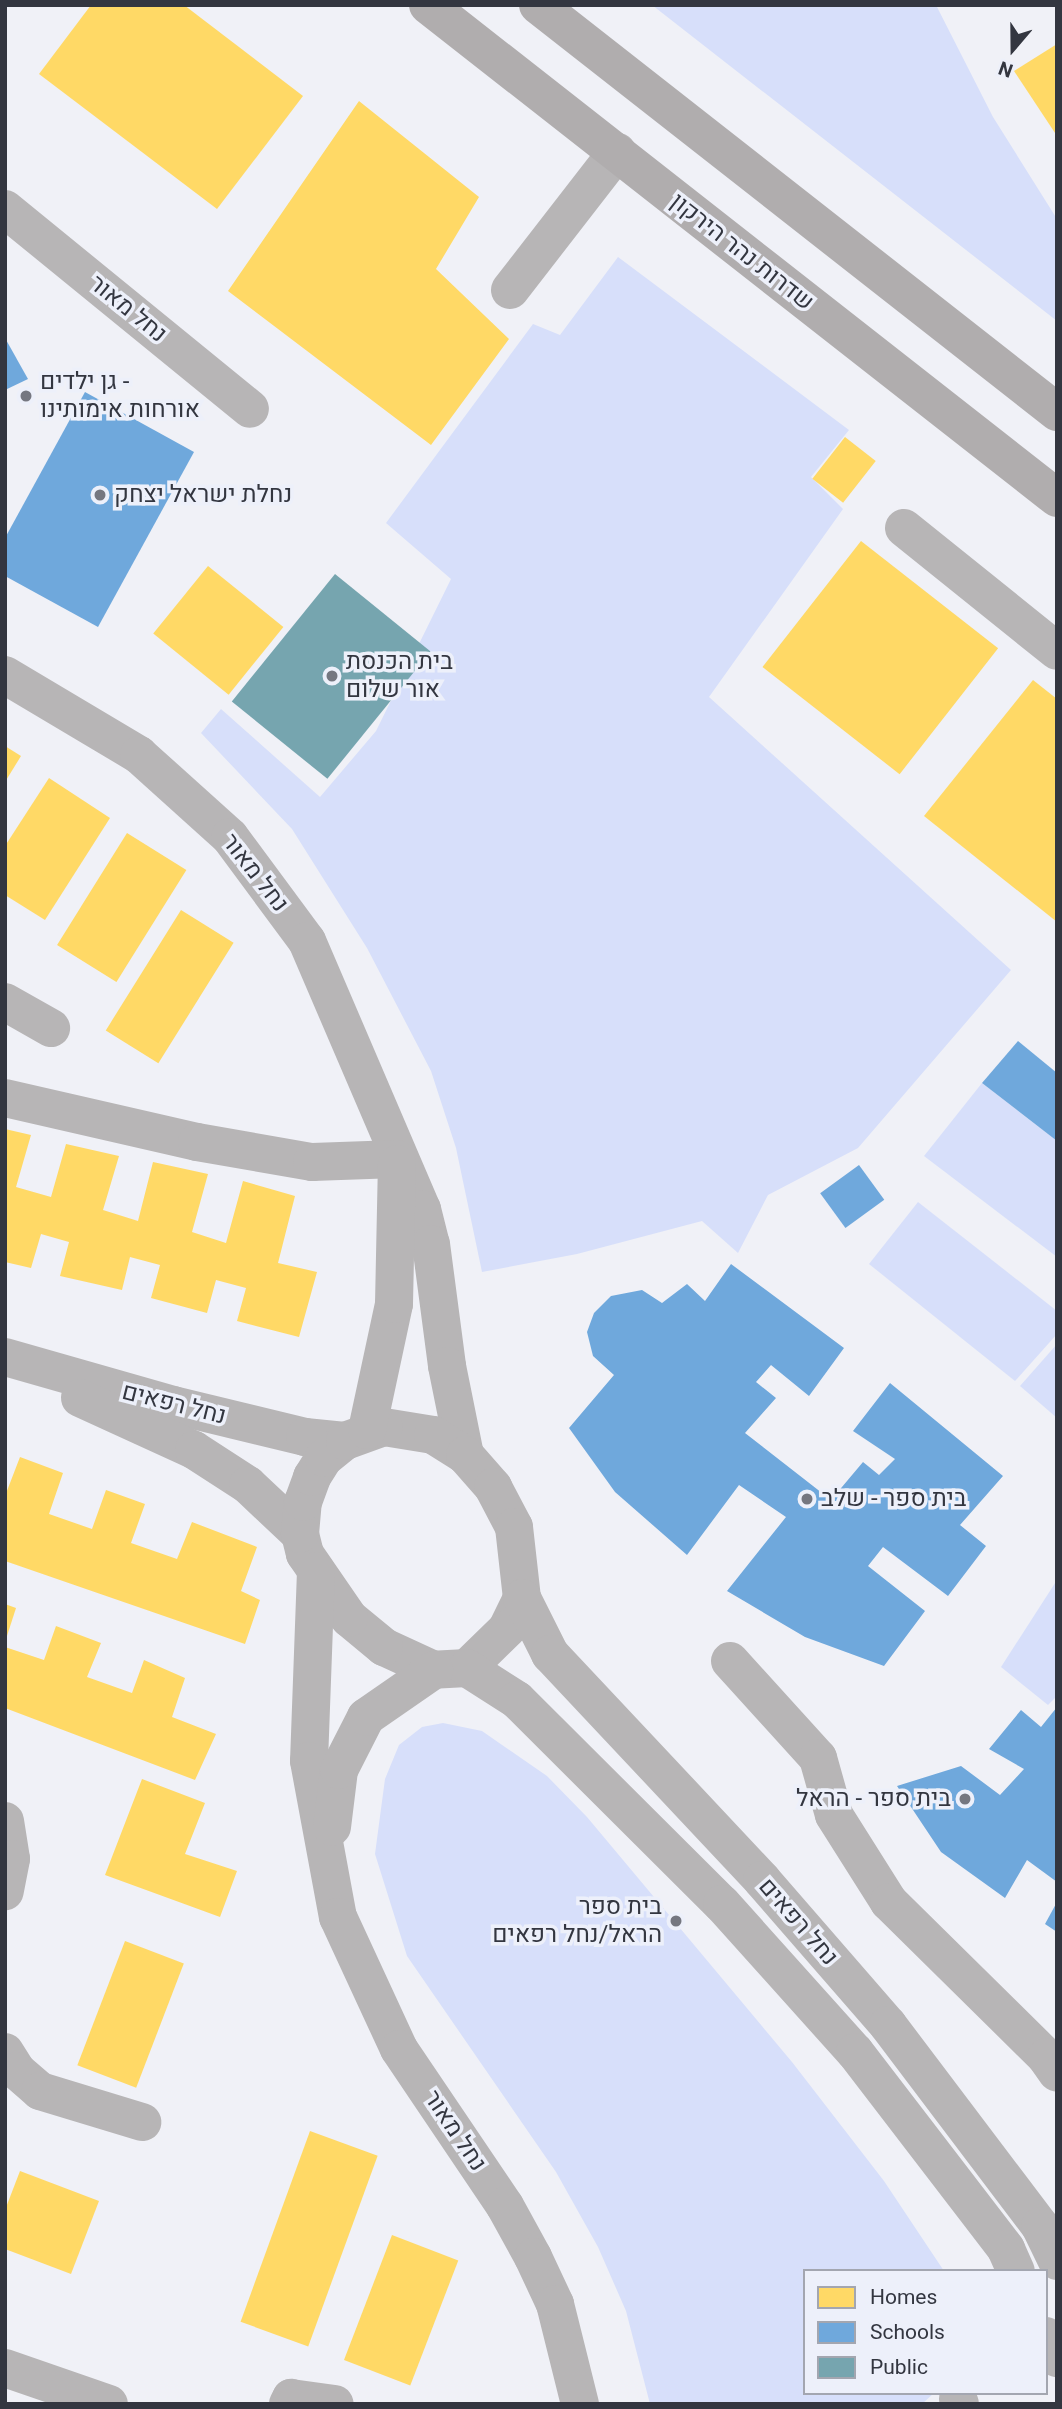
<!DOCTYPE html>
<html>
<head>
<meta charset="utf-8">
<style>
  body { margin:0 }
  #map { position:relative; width:1062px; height:2409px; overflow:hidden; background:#f0f1f7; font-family:Georgia,Heebo,serif }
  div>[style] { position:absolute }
  .green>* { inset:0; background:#d7dffa }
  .homes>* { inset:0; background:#ffd966; transform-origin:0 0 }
  .schools>* { inset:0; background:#6fa8dc; transform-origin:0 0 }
  .public>* { inset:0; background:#76a5af; transform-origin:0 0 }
  .minor>* { height:38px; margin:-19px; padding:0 19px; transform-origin:19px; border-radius:19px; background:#b7b5b6 }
  .major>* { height:38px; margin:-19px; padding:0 19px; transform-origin:19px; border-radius:19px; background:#b0adae }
  .dots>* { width:19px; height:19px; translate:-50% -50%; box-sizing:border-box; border:4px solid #edf0fa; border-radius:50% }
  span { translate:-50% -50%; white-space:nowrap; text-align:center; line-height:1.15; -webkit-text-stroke:7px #edf0fa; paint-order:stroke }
  .street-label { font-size:24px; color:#333640 }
  .poi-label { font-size:24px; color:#333640 }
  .left { translate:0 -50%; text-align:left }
  .right { translate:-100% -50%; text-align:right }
  .frame { position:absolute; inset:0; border:7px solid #333640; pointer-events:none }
  .legend { position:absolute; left:803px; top:2269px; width:245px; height:126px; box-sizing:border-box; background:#edf0fa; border:2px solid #a3a6b0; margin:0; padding:9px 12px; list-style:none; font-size:21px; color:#333640 }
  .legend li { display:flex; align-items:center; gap:14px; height:35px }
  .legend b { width:35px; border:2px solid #a3a6b0 }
  .north { position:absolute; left:978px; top:14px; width:70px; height:70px; -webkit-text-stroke:5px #edf0fa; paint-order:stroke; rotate:200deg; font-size:19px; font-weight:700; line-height:28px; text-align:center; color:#333640 }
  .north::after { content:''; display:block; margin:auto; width:24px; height:32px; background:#333640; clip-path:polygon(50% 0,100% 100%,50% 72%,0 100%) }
</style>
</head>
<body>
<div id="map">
  <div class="green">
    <i style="clip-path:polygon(652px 5px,936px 5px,993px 117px,1057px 219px,1057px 321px)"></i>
    <i style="clip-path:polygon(618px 257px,849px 430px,811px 477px,843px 509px,709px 697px,1011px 970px,858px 1148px,768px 1195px,738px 1253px,702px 1221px,577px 1254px,482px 1272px,456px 1148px,431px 1071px,367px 948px,292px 829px,201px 733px,221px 709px,320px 797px,376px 731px,451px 579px,386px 523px,533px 324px,560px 335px)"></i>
    <i style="clip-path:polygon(982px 1083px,1057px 1141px,1057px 1257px,924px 1156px)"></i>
    <i style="clip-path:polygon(918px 1202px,1057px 1311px,1057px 1334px,1015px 1381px,869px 1264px)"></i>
    <i style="clip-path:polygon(1057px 1344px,1057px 1418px,1020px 1386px)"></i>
    <i style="clip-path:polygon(1057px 1580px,1057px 1696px,1048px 1705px,1001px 1667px)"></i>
    <i style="clip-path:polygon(443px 1723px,482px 1731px,547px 1776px,587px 1817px,792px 2062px,884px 2181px,944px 2271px,805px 2271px,805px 2393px,934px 2393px,922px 2404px,650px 2404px,626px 2311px,598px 2247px,556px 2172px,407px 1956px,375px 1854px,385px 1779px,399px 1745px,422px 1727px)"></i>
  </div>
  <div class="homes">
    <i style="clip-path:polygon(91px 5px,184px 5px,303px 96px,217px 209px,39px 74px)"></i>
    <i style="clip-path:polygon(1057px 44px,1057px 136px,1014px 71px)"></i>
    <i style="clip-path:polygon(359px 101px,479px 197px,436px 269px,509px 339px,431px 445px,228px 291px)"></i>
    <i style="left:845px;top:437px;width:39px;height:53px;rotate:38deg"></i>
    <i style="left:861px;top:541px;width:174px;height:160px;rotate:38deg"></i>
    <i style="left:208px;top:566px;width:97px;height:87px;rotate:39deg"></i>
    <i style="clip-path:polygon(1033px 680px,1057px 699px,1057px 922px,924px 816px)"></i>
    <i style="clip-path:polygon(5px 746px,21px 756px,5px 782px)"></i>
    <i style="clip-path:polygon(49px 778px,110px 818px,45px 920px,5px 895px,5px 846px)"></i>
    <i style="left:127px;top:833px;width:70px;height:132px;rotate:32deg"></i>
    <i style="left:181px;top:910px;width:62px;height:142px;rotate:32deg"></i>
    <i style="clip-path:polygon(5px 1129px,31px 1135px,16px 1187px,51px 1197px,66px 1144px,119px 1156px,103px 1210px,138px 1221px,153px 1162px,208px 1174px,192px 1232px,226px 1243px,243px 1181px,295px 1196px,278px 1263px,317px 1272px,299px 1337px,237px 1321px,246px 1288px,216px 1280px,207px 1313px,151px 1298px,160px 1265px,130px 1257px,122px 1290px,60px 1276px,69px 1242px,41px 1234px,31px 1268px,5px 1262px)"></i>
    <i style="clip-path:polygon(20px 1457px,63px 1473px,49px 1514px,92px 1529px,106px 1490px,145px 1504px,131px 1543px,177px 1559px,192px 1522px,257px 1547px,241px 1591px,260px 1600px,245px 1644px,5px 1561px,5px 1496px)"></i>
    <i style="clip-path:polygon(5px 1604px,16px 1608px,6px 1639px,5px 1639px)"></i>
    <i style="clip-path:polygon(56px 1626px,101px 1643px,87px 1677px,132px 1693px,144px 1660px,185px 1678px,172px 1717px,216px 1734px,195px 1780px,5px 1708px,5px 1647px,44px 1660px)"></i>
    <i style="clip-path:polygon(142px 1779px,205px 1803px,185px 1854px,237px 1871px,220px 1917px,105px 1875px)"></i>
    <i style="left:125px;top:1941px;width:63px;height:133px;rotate:21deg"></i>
    <i style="left:310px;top:2131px;width:72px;height:203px;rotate:20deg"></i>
    <i style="clip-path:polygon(20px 2171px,99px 2201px,71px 2274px,5px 2249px,5px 2210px)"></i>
    <i style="left:392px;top:2235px;width:71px;height:134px;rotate:21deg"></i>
  </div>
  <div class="schools">
    <i style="clip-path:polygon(5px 338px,28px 379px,5px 390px)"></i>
    <i style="clip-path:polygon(85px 392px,194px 452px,98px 627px,5px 576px,5px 538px)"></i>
    <i style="clip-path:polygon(1018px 1041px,1057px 1073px,1057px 1141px,982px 1083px)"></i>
    <i style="left:859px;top:1165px;width:43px;height:48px;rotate:54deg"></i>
    <i style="clip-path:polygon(731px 1264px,844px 1348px,809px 1396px,771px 1365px,756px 1382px,776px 1398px,745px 1433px,831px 1500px,863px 1462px,879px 1475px,895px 1459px,853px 1431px,890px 1383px,1003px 1476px,960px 1525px,986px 1546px,948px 1596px,883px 1547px,868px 1566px,925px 1611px,884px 1666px,805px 1637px,727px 1591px,786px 1517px,739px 1485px,687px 1555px,615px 1492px,569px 1428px,614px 1375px,593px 1356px,587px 1332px,594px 1313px,611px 1296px,642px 1290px,662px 1303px,687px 1284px,705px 1301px)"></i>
    <i style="clip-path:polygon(1057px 1707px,1057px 1882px,1027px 1860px,1005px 1898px,941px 1852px,897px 1786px,961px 1766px,1000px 1795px,1024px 1769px,989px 1749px,1021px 1710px,1041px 1727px)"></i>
    <i style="clip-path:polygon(1057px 1902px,1057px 1932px,1045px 1924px)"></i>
  </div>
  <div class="public">
    <i style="left:335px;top:574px;width:123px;height:164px;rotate:39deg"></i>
  </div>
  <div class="minor">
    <i style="left:5px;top:209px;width:316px;rotate:39.2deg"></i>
    <i style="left:510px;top:290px;width:175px;rotate:-52.2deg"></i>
    <i style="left:904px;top:528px;width:196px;rotate:38.8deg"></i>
    <i style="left:5px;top:675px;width:156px;rotate:30.8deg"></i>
    <i style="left:139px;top:755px;width:122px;rotate:42deg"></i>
    <i style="left:230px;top:837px;width:129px;rotate:53.5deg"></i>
    <i style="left:307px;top:941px;width:292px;rotate:66.8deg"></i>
    <i style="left:422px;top:1209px;width:36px;rotate:76deg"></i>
    <i style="left:431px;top:1244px;width:123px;rotate:82.5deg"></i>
    <i style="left:447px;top:1366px;width:91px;rotate:78.6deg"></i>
    <i style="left:5px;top:1002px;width:53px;rotate:29.5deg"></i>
    <i style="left:5px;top:1098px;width:197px;rotate:12.9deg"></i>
    <i style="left:197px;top:1142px;width:117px;rotate:9.9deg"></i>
    <i style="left:312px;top:1162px;width:85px;rotate:-2deg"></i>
    <i style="left:5px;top:1357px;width:175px;rotate:15.9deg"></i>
    <i style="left:173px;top:1405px;width:136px;rotate:13.6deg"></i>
    <i style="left:305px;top:1437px;width:40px;rotate:5.7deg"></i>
    <i style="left:80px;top:1398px;width:125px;rotate:24.5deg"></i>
    <i style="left:194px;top:1450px;width:64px;rotate:32.9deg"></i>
    <i style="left:248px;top:1485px;width:71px;rotate:43.3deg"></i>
    <i style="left:384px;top:1427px;width:50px;rotate:9.3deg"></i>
    <i style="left:433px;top:1435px;width:38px;rotate:32deg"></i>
    <i style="left:465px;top:1455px;width:43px;rotate:48.8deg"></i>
    <i style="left:493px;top:1487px;width:45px;rotate:62.3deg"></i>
    <i style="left:514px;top:1527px;width:71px;rotate:83.6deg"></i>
    <i style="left:522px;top:1598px;width:34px;rotate:116deg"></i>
    <i style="left:507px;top:1629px;width:56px;rotate:135.7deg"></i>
    <i style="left:467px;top:1668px;width:33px;rotate:177deg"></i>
    <i style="left:434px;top:1670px;width:55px;rotate:-155.3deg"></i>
    <i style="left:384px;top:1647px;width:45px;rotate:-140.4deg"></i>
    <i style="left:349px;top:1618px;width:78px;rotate:-124.5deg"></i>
    <i style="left:305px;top:1554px;width:21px;rotate:-104deg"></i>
    <i style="left:300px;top:1534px;width:32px;rotate:-85deg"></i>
    <i style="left:303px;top:1502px;width:27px;rotate:-70deg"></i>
    <i style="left:312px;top:1477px;width:22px;rotate:-58deg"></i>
    <i style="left:324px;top:1458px;width:27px;rotate:-39deg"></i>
    <i style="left:345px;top:1441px;width:41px;rotate:-19.7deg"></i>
    <i style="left:367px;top:1430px;width:129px;rotate:-77.9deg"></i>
    <i style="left:394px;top:1304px;width:140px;rotate:-88.8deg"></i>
    <i style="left:316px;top:1571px;width:190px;rotate:92.1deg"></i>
    <i style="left:309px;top:1761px;width:159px;rotate:79.5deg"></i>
    <i style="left:338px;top:1917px;width:145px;rotate:65.2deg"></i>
    <i style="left:399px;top:2049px;width:189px;rotate:56deg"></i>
    <i style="left:505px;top:2206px;width:58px;rotate:61.2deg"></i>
    <i style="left:533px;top:2257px;width:52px;rotate:64.9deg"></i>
    <i style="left:555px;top:2304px;width:103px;rotate:76deg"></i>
    <i style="left:522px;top:1598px;width:63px;rotate:63.4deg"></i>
    <i style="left:550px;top:1654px;width:310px;rotate:46.8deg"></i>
    <i style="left:762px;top:1880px;width:192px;rotate:49deg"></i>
    <i style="left:888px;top:2025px;width:252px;rotate:52.9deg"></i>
    <i style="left:1040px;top:2226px;width:39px;rotate:64deg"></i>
    <i style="left:730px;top:1661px;width:131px;rotate:47.8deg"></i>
    <i style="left:818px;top:1758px;width:59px;rotate:74.3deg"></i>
    <i style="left:834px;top:1815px;width:103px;rotate:57.7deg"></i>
    <i style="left:889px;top:1902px;width:221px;rotate:44.6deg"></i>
    <i style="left:1046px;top:2057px;width:19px;rotate:55deg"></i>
    <i style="left:467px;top:1668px;width:59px;rotate:32.6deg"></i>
    <i style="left:517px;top:1700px;width:289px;rotate:44.9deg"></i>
    <i style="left:722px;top:1904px;width:199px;rotate:48.1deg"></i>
    <i style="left:855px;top:2052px;width:248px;rotate:52.5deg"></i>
    <i style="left:1006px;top:2249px;width:24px;rotate:66deg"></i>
    <i style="left:5px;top:1821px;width:38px;rotate:81deg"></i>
    <i style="left:11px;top:1859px;width:33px;rotate:101deg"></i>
    <i style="left:332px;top:1827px;width:57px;rotate:-83deg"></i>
    <i style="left:339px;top:1770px;width:59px;rotate:-63deg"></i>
    <i style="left:366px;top:1717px;width:83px;rotate:-34.7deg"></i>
    <i style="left:5px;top:2052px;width:22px;rotate:58deg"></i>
    <i style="left:17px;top:2071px;width:30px;rotate:41deg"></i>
    <i style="left:40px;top:2091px;width:107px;rotate:16.9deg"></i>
    <i style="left:1046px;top:2336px;width:25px;rotate:63deg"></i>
    <i style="left:5px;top:2368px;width:110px;rotate:19.1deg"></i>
    <i style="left:958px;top:2399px;width:5px;rotate:68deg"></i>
    <i style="left:288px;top:2404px;width:7px;rotate:-63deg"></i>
    <i style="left:291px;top:2398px;width:44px;rotate:7.8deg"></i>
  </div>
  <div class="major">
    <i style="left:428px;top:5px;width:799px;rotate:38.09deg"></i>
    <i style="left:538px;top:5px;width:660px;rotate:38.1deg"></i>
  </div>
  <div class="dots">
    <i style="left:26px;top:396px;background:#757780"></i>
    <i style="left:100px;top:495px;background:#757780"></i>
    <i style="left:332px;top:676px;background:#757780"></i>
    <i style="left:807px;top:1499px;background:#757780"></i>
    <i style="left:965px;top:1799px;background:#757780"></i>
    <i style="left:676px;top:1921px;background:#757780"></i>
  </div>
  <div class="street-label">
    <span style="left:742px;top:252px;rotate:38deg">שדרות נהר הירקון</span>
    <span style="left:128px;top:309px;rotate:39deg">נחל מאור</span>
    <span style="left:255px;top:873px;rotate:52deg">נחל מאור</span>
    <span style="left:174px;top:1404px;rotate:14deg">נחל רפאים</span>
    <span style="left:798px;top:1922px;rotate:49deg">נחל רפאים</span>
    <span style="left:455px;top:2131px;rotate:56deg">נחל מאור</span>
  </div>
  <div class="poi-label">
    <span class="left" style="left:40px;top:396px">גן ילדים -<br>אורחות אימותינו</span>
    <span class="left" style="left:114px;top:495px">נחלת ישראל יצחק</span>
    <span class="left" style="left:346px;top:676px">בית הכנסת<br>אור שלום</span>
    <span class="left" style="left:821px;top:1499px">בית ספר - שלב</span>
    <span class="right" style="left:951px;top:1799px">בית ספר - הראל</span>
    <span class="right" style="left:662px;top:1921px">בית ספר<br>הראל/נחל רפאים</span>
  </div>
  <div class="frame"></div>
  <ul class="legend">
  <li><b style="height:19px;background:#ffd966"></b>Homes</li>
  <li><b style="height:19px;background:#6fa8dc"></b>Schools</li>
  <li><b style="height:19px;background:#76a5af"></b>Public</li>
  </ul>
  <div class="north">N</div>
</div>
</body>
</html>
